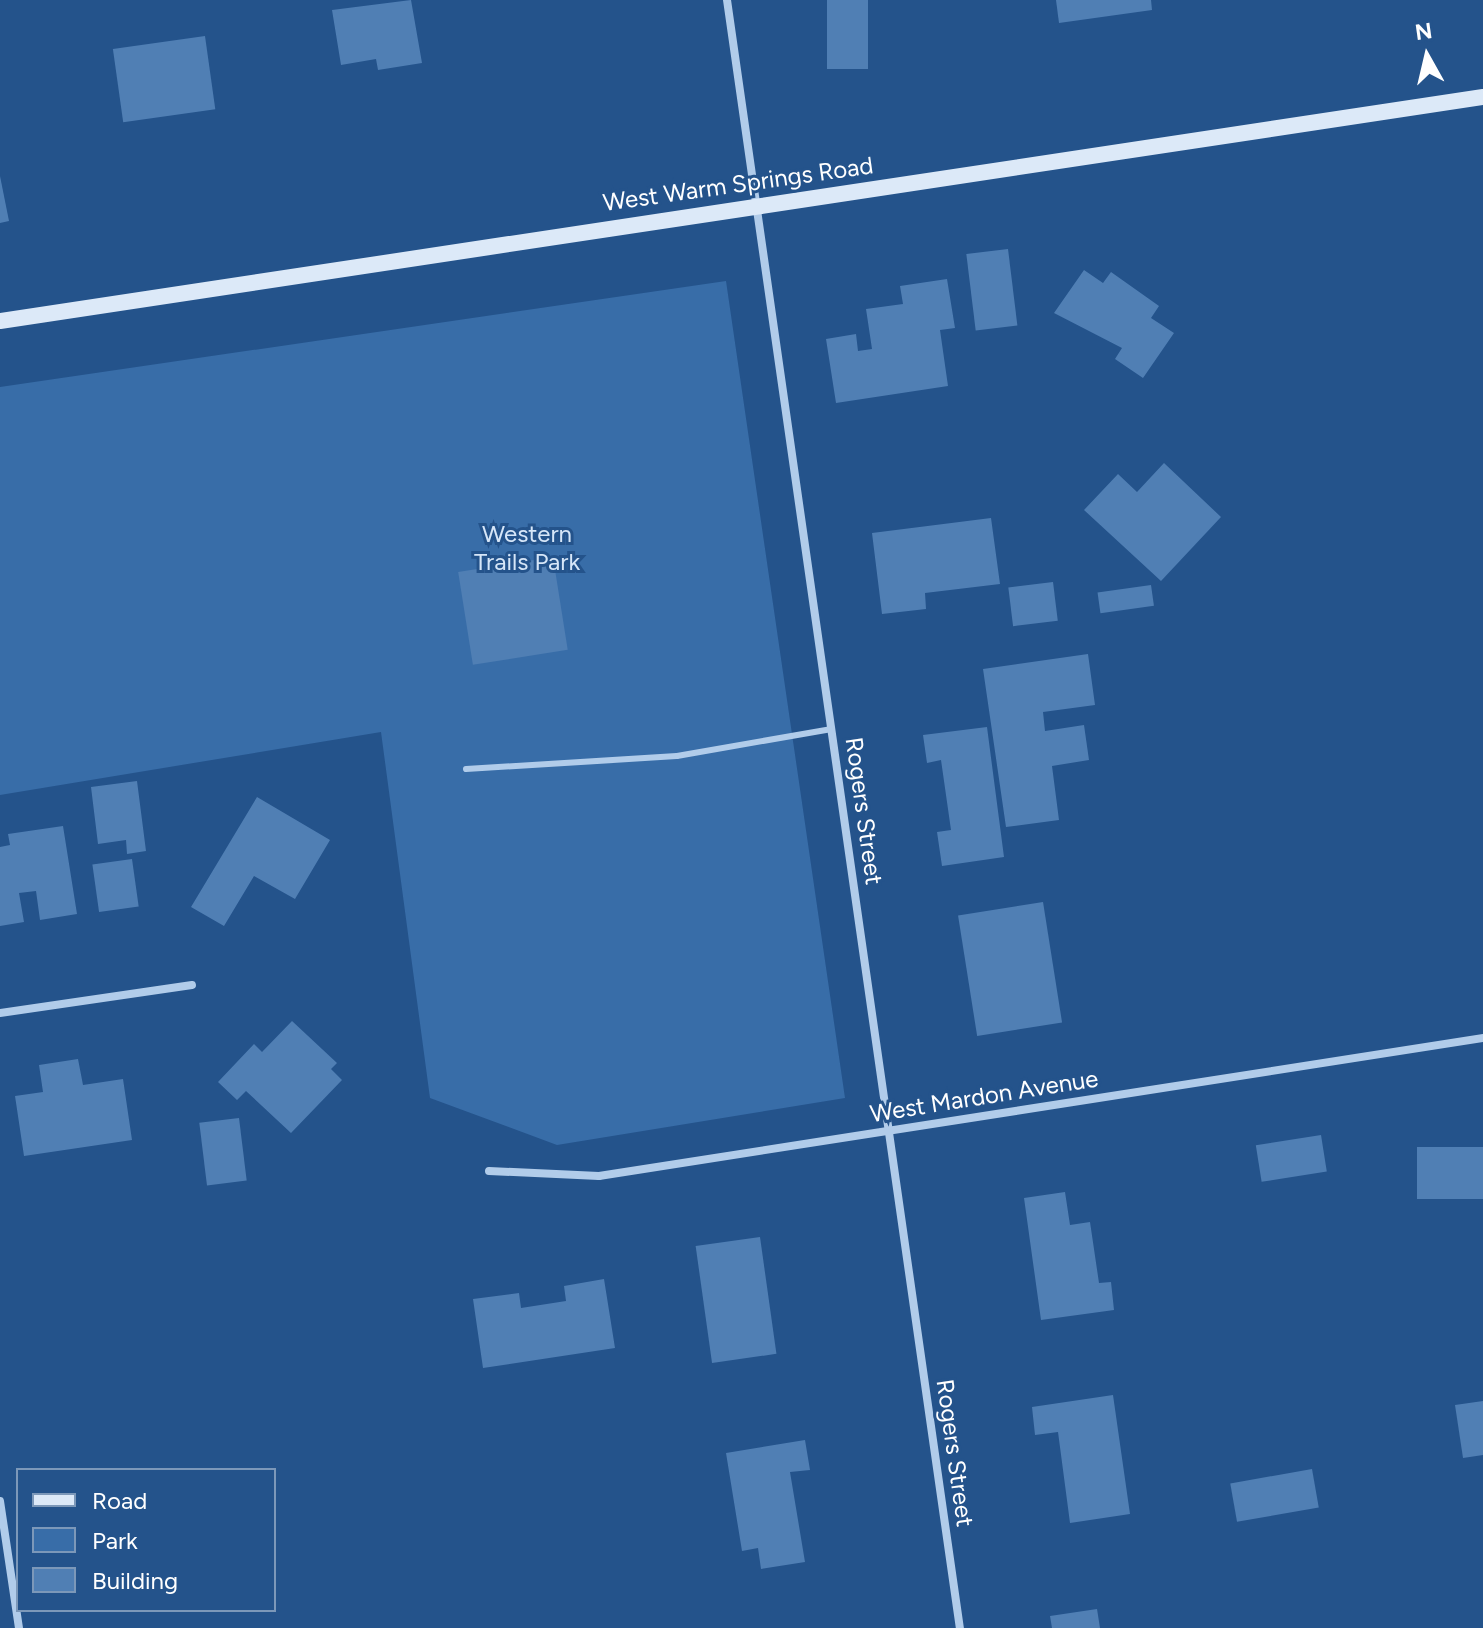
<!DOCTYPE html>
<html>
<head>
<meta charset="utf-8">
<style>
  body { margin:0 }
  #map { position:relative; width:1483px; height:1628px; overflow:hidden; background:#24538b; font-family:Figtree,sans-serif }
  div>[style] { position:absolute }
  .green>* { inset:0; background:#386da8 }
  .building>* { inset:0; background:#507fb4; transform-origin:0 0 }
  .service>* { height:6px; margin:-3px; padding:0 3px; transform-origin:3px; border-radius:3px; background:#b1ccea }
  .minor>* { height:8px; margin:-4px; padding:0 4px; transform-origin:4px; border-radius:4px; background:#b1ccea }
  .secondary>* { height:16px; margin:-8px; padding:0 8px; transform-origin:8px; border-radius:8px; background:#dce9f8 }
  span { translate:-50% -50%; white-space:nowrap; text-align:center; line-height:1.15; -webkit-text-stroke:6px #24538b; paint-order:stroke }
  .street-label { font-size:24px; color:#fff }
  .park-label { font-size:24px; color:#d6e6f8 }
  .legend { position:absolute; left:16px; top:1468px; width:260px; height:144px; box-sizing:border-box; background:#24538b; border:2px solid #7c98b9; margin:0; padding:10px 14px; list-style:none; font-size:24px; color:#fff }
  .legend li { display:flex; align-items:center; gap:16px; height:40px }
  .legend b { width:40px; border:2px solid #7c98b9 }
  .north { position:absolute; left:1387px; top:16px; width:80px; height:80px; -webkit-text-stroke:6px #24538b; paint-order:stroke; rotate:352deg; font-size:22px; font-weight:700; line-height:32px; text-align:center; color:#fff }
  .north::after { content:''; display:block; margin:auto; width:28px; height:36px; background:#fff; clip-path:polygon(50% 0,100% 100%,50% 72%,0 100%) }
</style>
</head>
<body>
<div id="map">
  <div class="green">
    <i style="clip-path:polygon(726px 281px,845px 1098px,557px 1145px,430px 1098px,381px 732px,0 795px,0 387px)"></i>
  </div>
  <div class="building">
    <i style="clip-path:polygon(411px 0,422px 63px,378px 70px,376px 59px,341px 65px,332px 10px)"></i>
    <i style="left:827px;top:0;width:41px;height:69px"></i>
    <i style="clip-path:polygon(1056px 0,1151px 0,1152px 10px,1059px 23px)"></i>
    <i style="left:205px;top:36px;width:74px;height:93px;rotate:82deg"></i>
    <i style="clip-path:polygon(0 176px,9px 221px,0 223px)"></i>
    <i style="left:1008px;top:249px;width:77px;height:42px;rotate:83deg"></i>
    <i style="clip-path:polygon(1084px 270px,1103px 283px,1111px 272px,1159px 306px,1151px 318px,1174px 333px,1143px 378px,1115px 359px,1122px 348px,1054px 313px)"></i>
    <i style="clip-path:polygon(947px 279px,955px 328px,940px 330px,948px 386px,836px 403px,826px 339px,856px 334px,858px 351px,872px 349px,866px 309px,903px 304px,900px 286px)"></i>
    <i style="clip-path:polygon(1164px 463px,1221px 517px,1161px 581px,1084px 510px,1118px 474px,1137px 492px)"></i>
    <i style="clip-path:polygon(991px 518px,1000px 584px,925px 593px,926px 609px,882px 614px,872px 533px)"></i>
    <i style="left:553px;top:557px;width:94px;height:96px;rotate:81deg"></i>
    <i style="left:1053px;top:582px;width:39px;height:45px;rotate:83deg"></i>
    <i style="left:1151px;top:585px;width:21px;height:54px;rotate:82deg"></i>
    <i style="clip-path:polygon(1088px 654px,1095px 705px,1043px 712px,1045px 731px,1084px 725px,1089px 760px,1052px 766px,1059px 820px,1006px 827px,983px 669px)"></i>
    <i style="clip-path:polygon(987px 727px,1004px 857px,942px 866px,937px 832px,951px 830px,941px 760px,927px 763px,923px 735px)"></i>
    <i style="clip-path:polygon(137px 781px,146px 851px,127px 854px,126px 840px,98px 844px,91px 787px)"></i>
    <i style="clip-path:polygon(257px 797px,330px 840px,295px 899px,254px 876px,224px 926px,191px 907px)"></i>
    <i style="clip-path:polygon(63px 826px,77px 914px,40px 920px,36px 891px,19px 893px,24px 922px,0 926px,0 847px,10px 845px,8px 834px)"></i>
    <i style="left:132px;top:859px;width:48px;height:40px;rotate:82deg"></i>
    <i style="left:1043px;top:902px;width:122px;height:86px;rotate:81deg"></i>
    <i style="clip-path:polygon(292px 1021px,337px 1063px,331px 1069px,342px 1080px,291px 1133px,246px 1091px,237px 1100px,218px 1082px,254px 1044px,262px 1052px)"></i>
    <i style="clip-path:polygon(78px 1059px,83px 1085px,123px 1079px,132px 1140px,24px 1156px,15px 1096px,43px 1092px,39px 1065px)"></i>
    <i style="left:239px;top:1118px;width:63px;height:40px;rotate:83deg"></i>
    <i style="left:1321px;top:1135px;width:37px;height:66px;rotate:81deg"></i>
    <i style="left:1483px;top:1147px;width:52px;height:66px;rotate:90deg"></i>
    <i style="clip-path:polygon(1065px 1192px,1070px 1225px,1090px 1222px,1099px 1283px,1111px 1282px,1114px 1310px,1041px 1320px,1024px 1198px)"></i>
    <i style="left:760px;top:1237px;width:118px;height:65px;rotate:82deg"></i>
    <i style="clip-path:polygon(604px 1279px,615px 1348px,483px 1368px,473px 1299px,519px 1293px,521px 1308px,566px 1301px,564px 1286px)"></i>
    <i style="clip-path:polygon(1113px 1395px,1130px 1514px,1070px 1523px,1058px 1432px,1035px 1435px,1032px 1407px)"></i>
    <i style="clip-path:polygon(1483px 1401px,1483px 1455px,1463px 1458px,1455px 1405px)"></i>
    <i style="clip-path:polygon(805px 1440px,810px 1470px,790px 1472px,805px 1562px,761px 1569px,758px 1548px,742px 1551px,726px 1453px)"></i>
    <i style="left:1312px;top:1469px;width:39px;height:83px;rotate:80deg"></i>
    <i style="clip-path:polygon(1097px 1609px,1100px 1628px,1052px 1628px,1050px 1616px)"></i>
  </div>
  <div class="service">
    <i style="left:466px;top:769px;width:211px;rotate:-3.5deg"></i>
    <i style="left:677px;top:756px;width:157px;rotate:-9.9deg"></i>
  </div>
  <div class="minor">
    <i style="left:727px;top:0;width:1645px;rotate:81.86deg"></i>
    <i style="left:0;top:1013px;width:194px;rotate:-8.3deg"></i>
    <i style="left:489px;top:1171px;width:110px;rotate:2.6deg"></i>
    <i style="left:599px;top:1176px;width:895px;rotate:-8.87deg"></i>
    <i style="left:0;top:1501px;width:128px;rotate:81.5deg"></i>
  </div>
  <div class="secondary">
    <i style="left:0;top:321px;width:1500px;rotate:-8.59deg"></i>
  </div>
  <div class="street-label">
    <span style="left:738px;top:184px;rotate:-8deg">West Warm Springs Road</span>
    <span style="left:864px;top:811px;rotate:82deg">Rogers Street</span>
    <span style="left:984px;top:1096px;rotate:-9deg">West Mardon Avenue</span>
    <span style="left:955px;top:1453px;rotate:82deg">Rogers Street</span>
  </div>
  <div class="park-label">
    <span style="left:527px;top:548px">Western<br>Trails Park</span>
  </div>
  <ul class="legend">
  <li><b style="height:10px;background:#dce9f8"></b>Road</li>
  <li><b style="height:22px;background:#386da8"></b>Park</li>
  <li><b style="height:22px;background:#507fb4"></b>Building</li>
  </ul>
  <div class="north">N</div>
</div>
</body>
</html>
